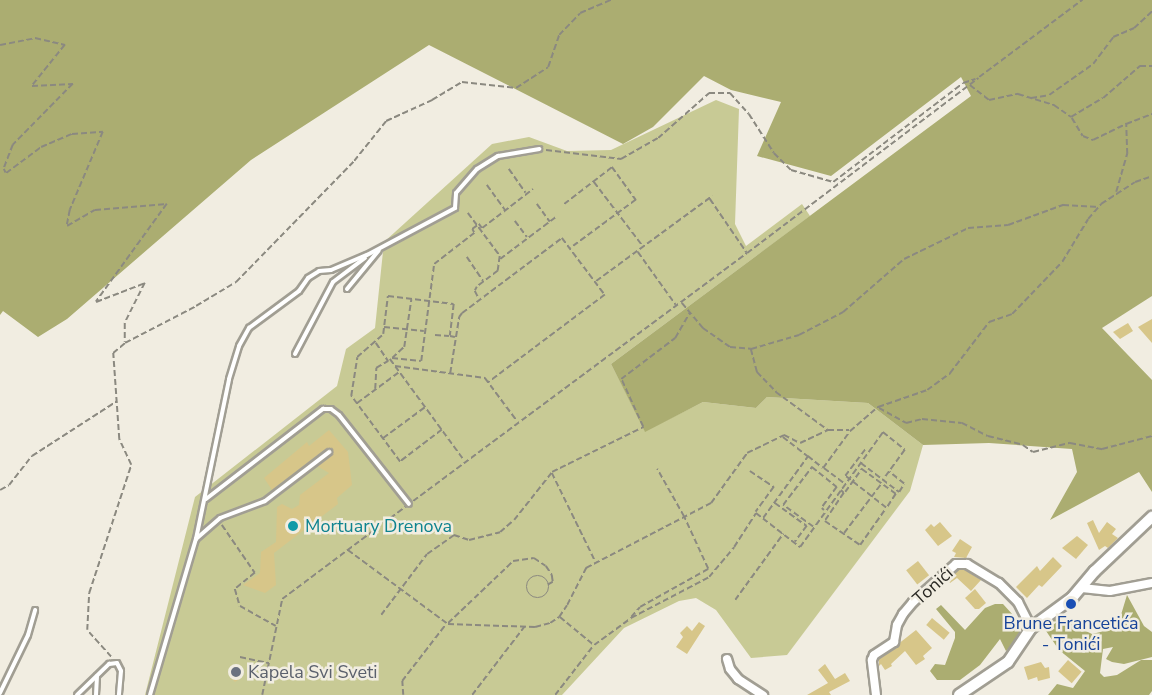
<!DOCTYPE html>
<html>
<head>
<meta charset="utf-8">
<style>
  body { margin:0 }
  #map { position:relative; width:1152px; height:695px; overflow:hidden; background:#f1ede1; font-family:"Nunito Sans",sans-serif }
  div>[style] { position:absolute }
  .green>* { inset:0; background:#c8ca95 }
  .forest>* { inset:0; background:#abad71 }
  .building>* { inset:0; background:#d7c689; transform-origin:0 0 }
  .path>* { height:1.5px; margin-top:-0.75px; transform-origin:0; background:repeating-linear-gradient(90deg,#8b8980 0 6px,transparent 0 9px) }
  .path>.ring { margin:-0.75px; padding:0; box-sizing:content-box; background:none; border:1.5px solid #8b8980; border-radius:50% }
  .roads { filter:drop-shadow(2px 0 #a19e93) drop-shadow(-2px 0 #a19e93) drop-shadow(0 2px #a19e93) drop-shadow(0 -2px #a19e93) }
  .lane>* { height:4px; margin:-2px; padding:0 2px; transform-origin:2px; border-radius:2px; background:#fff }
  .street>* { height:8px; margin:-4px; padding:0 4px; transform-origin:4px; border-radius:4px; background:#fff }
  .secondary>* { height:10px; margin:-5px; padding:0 5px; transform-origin:5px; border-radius:5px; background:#fff }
  .dots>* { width:16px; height:16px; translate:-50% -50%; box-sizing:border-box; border:3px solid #f1ede1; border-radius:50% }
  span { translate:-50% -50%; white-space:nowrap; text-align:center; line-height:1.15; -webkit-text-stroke:5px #f1ede1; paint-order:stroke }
  .culture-label { font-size:18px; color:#0d838f }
  .left { translate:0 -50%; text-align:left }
  .street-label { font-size:18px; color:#292823 }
  .transit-label { font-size:18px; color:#164399 }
  .worship-label { font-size:18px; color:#5b616d }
</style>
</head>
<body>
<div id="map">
  <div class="green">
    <i style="clip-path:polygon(716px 100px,739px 109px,735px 224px,746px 246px,802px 204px,810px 216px,611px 364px,645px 431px,703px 402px,756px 408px,767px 397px,868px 403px,923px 445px,910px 491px,787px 655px,751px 658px,716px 610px,696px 598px,679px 601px,624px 628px,562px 695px,145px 695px,195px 497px,337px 386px,346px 349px,375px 328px,384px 242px,492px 144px,529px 137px,567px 151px,611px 150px)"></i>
  </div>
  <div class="forest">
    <i style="clip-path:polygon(0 0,1152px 0,1152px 296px,1102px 328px,1152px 380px,1152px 492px,1139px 472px,1050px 520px,1077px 472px,1072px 449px,989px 443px,923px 445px,868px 403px,767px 397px,756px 408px,703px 402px,645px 432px,611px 364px,971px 96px,961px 77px,831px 176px,757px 156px,781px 102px,731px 90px,704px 76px,653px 127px,623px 144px,429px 45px,251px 160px,67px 319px,38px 337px,3px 311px,0 315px)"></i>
    <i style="clip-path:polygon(1127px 595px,1144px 626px,1152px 632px,1152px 657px,1124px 664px,1112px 662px,1106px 659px,1113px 647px,1103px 649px,1100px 673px,1104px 677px,1117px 675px,1141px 660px,1152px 660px,1152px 691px,1149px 695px,1048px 695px,1057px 684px,1073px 688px,1085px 671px,1059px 650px,1044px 628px,1057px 617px,1092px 634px,1117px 628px)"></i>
    <i style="clip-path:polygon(995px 604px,1003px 604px,1013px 615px,1020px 623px,1021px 638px,1006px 651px,1000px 639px,980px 665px,960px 680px,937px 680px,930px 671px,935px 664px,945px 665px,955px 638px,955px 632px,936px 609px,941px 605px,965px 630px,985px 608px)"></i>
  </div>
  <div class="building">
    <i style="clip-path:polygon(1152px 319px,1152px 343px,1138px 327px)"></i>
    <i style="clip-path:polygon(1128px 323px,1133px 331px,1120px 339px,1113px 332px)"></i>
    <i style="clip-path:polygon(329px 430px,348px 452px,352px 485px,337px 498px,338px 504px,274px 553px,276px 585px,265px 593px,243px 585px,260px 573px,261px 552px,276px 542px,277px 507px,282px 504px,292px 509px,299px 505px,300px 495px,329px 473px,317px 466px,332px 455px,333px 451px,326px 449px,272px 490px,264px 478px,307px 442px,309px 446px)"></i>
    <i style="clip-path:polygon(1093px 520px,1099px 533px,1107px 522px,1116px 529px,1112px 534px,1118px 538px,1108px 548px,1105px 546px,1099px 550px,1087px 523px)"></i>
    <i style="clip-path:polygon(940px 522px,952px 536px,938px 546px,925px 530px,931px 524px,934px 527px)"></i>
    <i style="clip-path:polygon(1077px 536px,1088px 545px,1076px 559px,1062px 548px)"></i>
    <i style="clip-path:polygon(960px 539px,972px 547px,966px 558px,954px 557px,956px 553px,952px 551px)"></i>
    <i style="clip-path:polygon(1053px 557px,1062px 566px,1042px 587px,1039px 585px,1027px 598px,1016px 587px,1037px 566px,1040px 571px)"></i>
    <i style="left:918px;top:561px;width:18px;height:15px;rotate:52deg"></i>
    <i style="clip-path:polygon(958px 570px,965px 570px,981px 580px,971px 591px,957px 578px,950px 583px,948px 579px)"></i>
    <i style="clip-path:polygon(975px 589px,986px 603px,979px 609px,975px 609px,965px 598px)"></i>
    <i style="left:932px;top:618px;width:23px;height:9px;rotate:40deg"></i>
    <i style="clip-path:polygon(699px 622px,705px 626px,687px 654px,676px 647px,683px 637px,680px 633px,687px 626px,692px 631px)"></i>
    <i style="clip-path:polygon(916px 630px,932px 648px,923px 656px,925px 659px,916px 665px,905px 651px,891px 664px,892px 666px,885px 670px,881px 664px,879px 666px,879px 659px)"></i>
    <i style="left:1068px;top:660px;width:18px;height:15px;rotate:41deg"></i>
    <i style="clip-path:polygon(1041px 662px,1045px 668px,1049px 667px,1050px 678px,1038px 681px,1037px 677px,1028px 680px,1024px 667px)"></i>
    <i style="clip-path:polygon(825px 664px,835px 679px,845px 673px,850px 681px,829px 692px,831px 695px,807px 695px,828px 683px,818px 670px)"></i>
    <i style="clip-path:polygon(233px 666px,241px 668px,238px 680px,235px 682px,231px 678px)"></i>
  </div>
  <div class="path">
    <i style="left:0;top:45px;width:36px;rotate:-11deg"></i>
    <i style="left:35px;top:38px;width:31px;rotate:13deg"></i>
    <i style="left:65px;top:45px;width:53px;rotate:128.8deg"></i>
    <i style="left:32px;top:86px;width:41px;rotate:-2.8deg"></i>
    <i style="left:73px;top:84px;width:86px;rotate:134.5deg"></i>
    <i style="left:13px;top:145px;width:26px;rotate:111deg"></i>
    <i style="left:4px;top:169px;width:4px;rotate:63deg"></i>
    <i style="left:6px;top:173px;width:44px;rotate:-36.6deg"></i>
    <i style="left:41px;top:147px;width:34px;rotate:-23deg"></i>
    <i style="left:72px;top:134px;width:31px;rotate:-4deg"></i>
    <i style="left:103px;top:132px;width:85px;rotate:112.9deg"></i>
    <i style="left:70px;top:210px;width:16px;rotate:101deg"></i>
    <i style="left:67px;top:226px;width:32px;rotate:-30deg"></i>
    <i style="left:95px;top:210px;width:72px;rotate:-4.8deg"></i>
    <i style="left:167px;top:204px;width:121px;rotate:125.9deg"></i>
    <i style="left:96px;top:302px;width:53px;rotate:-21.2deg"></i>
    <i style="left:145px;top:283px;width:45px;rotate:116.6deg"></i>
    <i style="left:125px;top:323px;width:19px;rotate:90deg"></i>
    <i style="left:979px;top:77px;width:129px;rotate:-36.8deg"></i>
    <i style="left:970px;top:85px;width:24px;rotate:38deg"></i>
    <i style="left:989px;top:100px;width:30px;rotate:-12deg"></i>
    <i style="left:1018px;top:94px;width:38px;rotate:17deg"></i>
    <i style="left:1054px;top:105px;width:21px;rotate:35deg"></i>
    <i style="left:1071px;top:117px;width:37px;rotate:-31deg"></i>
    <i style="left:1103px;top:98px;width:49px;rotate:-40.9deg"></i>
    <i style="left:1140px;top:66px;width:12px"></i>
    <i style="left:1031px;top:98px;width:18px;rotate:-9deg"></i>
    <i style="left:1049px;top:95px;width:54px;rotate:-35.2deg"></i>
    <i style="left:1093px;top:64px;width:34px;rotate:-53deg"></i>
    <i style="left:1113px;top:37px;width:23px;rotate:-23deg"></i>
    <i style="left:1134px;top:28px;width:25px;rotate:-43deg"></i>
    <i style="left:1072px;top:118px;width:21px;rotate:59deg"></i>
    <i style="left:1083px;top:136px;width:11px;rotate:22deg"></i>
    <i style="left:1093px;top:140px;width:37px;rotate:-26deg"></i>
    <i style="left:546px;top:150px;width:76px;rotate:6.8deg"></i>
    <i style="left:621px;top:159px;width:43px;rotate:-29.6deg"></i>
    <i style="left:658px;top:138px;width:68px;rotate:-41.4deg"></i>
    <i style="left:709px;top:93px;width:21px"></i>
    <i style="left:730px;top:93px;width:28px;rotate:48deg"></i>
    <i style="left:749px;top:114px;width:46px;rotate:57.3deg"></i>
    <i style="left:774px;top:153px;width:24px;rotate:45deg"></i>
    <i style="left:791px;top:170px;width:44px;rotate:15.9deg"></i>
    <i style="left:833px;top:182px;width:163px;rotate:-37.3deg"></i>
    <i style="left:963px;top:83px;width:13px;rotate:-18deg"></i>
    <i style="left:509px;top:169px;width:29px;rotate:55deg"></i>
    <i style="left:594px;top:182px;width:79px;rotate:52.7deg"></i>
    <i style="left:487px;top:185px;width:31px;rotate:54deg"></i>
    <i style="left:1116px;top:192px;width:40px;rotate:-74deg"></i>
    <i style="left:1127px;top:154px;width:30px;rotate:-92deg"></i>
    <i style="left:1126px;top:124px;width:28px;rotate:-21deg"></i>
    <i style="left:710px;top:199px;width:65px;rotate:55.6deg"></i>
    <i style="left:537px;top:204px;width:22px;rotate:54deg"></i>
    <i style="left:564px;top:204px;width:61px;rotate:-37.6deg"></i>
    <i style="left:612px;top:167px;width:41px;rotate:54deg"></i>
    <i style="left:636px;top:200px;width:81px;rotate:143.6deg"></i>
    <i style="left:468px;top:213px;width:54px;rotate:53.3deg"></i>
    <i style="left:500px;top:256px;width:15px;rotate:98deg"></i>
    <i style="left:498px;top:271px;width:26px;rotate:143deg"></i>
    <i style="left:477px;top:287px;width:4px;rotate:117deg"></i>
    <i style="left:475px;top:291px;width:7px;rotate:63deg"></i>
    <i style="left:515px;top:221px;width:20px;rotate:53deg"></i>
    <i style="left:638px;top:252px;width:65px;rotate:54.4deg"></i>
    <i style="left:467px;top:257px;width:29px;rotate:56deg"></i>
    <i style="left:500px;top:259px;width:71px;rotate:-37deg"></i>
    <i style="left:596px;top:281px;width:144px;rotate:-36.2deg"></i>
    <i style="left:682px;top:303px;width:33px;rotate:50deg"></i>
    <i style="left:703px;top:328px;width:33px;rotate:35deg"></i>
    <i style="left:730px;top:347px;width:21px;rotate:5deg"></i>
    <i style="left:751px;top:349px;width:24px;rotate:75deg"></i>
    <i style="left:757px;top:372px;width:28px;rotate:46deg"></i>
    <i style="left:776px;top:392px;width:64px;rotate:36.2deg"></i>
    <i style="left:828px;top:430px;width:21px"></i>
    <i style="left:384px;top:327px;width:40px;rotate:5.7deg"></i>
    <i style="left:435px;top:335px;width:14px;rotate:4deg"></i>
    <i style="left:376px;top:343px;width:22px;rotate:56deg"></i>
    <i style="left:751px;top:349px;width:50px;rotate:-16.3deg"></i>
    <i style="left:799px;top:335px;width:50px;rotate:-27.6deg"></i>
    <i style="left:843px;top:312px;width:81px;rotate:-41deg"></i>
    <i style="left:904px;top:259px;width:71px;rotate:-25.8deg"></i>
    <i style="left:968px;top:228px;width:40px;rotate:-4.3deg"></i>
    <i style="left:1008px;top:225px;width:59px;rotate:-20deg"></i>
    <i style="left:1063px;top:205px;width:36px;rotate:3deg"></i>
    <i style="left:392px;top:358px;width:29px;rotate:6deg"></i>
    <i style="left:421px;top:361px;width:98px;rotate:-82.4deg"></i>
    <i style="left:434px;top:264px;width:51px;rotate:-37.8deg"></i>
    <i style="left:474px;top:233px;width:4px;rotate:-117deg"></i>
    <i style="left:472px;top:229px;width:9px;rotate:-36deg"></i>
    <i style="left:479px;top:224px;width:5px;rotate:53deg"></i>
    <i style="left:482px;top:228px;width:64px;rotate:-37.4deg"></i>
    <i style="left:392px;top:358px;width:16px;rotate:-43deg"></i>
    <i style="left:404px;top:347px;width:48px;rotate:-81.5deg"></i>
    <i style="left:390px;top:359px;width:125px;rotate:53.8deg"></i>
    <i style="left:395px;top:366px;width:91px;rotate:7.6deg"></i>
    <i style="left:485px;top:378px;width:54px;rotate:53.3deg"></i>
    <i style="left:450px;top:373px;width:57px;rotate:-80.9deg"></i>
    <i style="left:459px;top:317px;width:5px;rotate:-53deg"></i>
    <i style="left:462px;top:313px;width:125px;rotate:-36.9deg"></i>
    <i style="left:562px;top:238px;width:71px;rotate:53deg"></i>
    <i style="left:605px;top:295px;width:146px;rotate:143.1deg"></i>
    <i style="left:375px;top:389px;width:21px;rotate:-87deg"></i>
    <i style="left:376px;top:368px;width:14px;rotate:-30deg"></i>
    <i style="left:357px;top:403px;width:52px;rotate:-36.4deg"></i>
    <i style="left:879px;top:408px;width:31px;rotate:29deg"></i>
    <i style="left:906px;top:423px;width:16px;rotate:-14deg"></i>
    <i style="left:922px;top:419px;width:40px;rotate:5.7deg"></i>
    <i style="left:962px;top:423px;width:29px;rotate:27deg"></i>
    <i style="left:988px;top:436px;width:36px;rotate:14deg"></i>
    <i style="left:1023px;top:445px;width:12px;rotate:35deg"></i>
    <i style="left:1033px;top:452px;width:38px;rotate:-14deg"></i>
    <i style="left:1070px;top:443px;width:33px;rotate:11deg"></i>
    <i style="left:1102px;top:449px;width:52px;rotate:-14.6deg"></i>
    <i style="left:442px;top:430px;width:53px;rotate:142.7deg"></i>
    <i style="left:400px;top:462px;width:82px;rotate:-126.6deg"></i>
    <i style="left:351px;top:396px;width:39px;rotate:-81deg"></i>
    <i style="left:357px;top:357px;width:35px;rotate:-41deg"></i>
    <i style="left:383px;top:334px;width:38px;rotate:-83deg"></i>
    <i style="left:388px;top:296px;width:66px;rotate:6.9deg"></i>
    <i style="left:454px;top:304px;width:32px;rotate:97deg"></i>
    <i style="left:450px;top:336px;width:5px;rotate:11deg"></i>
    <i style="left:783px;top:437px;width:31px;rotate:38deg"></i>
    <i style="left:383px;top:438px;width:52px;rotate:-36.4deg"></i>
    <i style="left:861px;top:463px;width:48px;rotate:37.3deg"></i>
    <i style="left:899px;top:492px;width:9px;rotate:-58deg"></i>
    <i style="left:904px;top:484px;width:19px;rotate:-141deg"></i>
    <i style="left:824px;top:468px;width:25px;rotate:37deg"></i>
    <i style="left:750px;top:471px;width:29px;rotate:34deg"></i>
    <i style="left:774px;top:487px;width:31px;rotate:126deg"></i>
    <i style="left:552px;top:473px;width:100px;rotate:63.9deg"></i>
    <i style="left:0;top:490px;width:10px;rotate:-29deg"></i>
    <i style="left:9px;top:485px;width:37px;rotate:-52deg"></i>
    <i style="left:32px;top:456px;width:101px;rotate:-32.9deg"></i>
    <i style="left:841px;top:490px;width:4px;rotate:45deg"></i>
    <i style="left:844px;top:493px;width:34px;rotate:124deg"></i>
    <i style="left:825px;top:521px;width:42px;rotate:34.4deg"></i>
    <i style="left:860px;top:545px;width:45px;rotate:-54.9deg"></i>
    <i style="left:886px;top:508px;width:52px;rotate:-142deg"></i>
    <i style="left:845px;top:476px;width:34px;rotate:-53deg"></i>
    <i style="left:845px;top:492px;width:29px;rotate:-54deg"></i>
    <i style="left:862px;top:469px;width:42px;rotate:36.3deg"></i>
    <i style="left:896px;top:494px;width:17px;rotate:123deg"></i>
    <i style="left:413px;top:501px;width:416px;rotate:-36.6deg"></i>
    <i style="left:747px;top:253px;width:290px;rotate:-37.1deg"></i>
    <i style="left:775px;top:503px;width:39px;rotate:36deg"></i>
    <i style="left:807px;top:526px;width:20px;rotate:127deg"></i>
    <i style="left:763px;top:518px;width:77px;rotate:-54deg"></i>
    <i style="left:808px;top:456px;width:19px;rotate:39deg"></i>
    <i style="left:823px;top:468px;width:46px;rotate:-53.9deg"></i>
    <i style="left:850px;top:431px;width:37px;rotate:-41deg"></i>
    <i style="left:878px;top:407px;width:52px;rotate:-19.1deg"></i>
    <i style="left:927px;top:390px;width:29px;rotate:-36deg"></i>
    <i style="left:950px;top:373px;width:64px;rotate:-52.6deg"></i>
    <i style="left:989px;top:322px;width:24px;rotate:-19deg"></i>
    <i style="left:1012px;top:314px;width:72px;rotate:-46.1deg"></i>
    <i style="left:1062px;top:262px;width:50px;rotate:-58.8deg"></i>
    <i style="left:1088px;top:219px;width:20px;rotate:-49deg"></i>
    <i style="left:1101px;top:204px;width:40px;rotate:-32.9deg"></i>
    <i style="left:1135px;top:182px;width:18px;rotate:-19deg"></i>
    <i style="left:222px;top:525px;width:58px;rotate:55.5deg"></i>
    <i style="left:255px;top:573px;width:26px;rotate:141deg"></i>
    <i style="left:235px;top:589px;width:18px;rotate:74deg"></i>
    <i style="left:240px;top:606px;width:41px;rotate:29.1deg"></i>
    <i style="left:813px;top:527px;width:37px;rotate:-144deg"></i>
    <i style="left:783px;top:505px;width:48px;rotate:-52.7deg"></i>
    <i style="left:812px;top:467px;width:32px;rotate:39deg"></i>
    <i style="left:837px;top:487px;width:26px;rotate:126deg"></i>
    <i style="left:822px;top:508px;width:3px;rotate:45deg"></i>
    <i style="left:844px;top:533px;width:61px;rotate:-52.9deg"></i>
    <i style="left:348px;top:550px;width:124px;rotate:36.5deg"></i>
    <i style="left:448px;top:624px;width:87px;rotate:2deg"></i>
    <i style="left:535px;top:627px;width:16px;rotate:-15deg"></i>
    <i style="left:550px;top:623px;width:11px;rotate:-34deg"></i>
    <i style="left:559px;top:617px;width:14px;rotate:-56deg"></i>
    <i style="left:567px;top:605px;width:42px;rotate:-62.8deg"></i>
    <i style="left:586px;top:568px;width:141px;rotate:-27.5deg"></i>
    <i style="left:711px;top:503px;width:62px;rotate:-54.2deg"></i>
    <i style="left:747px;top:453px;width:41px;rotate:-25.9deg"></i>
    <i style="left:784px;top:435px;width:18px;rotate:27deg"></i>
    <i style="left:800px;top:443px;width:31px;rotate:-25deg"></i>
    <i class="ring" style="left:527px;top:576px;width:20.5px;height:20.5px"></i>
    <i style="left:735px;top:600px;width:82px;rotate:-54deg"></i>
    <i style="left:381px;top:615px;width:76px;rotate:-53deg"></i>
    <i style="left:427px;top:554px;width:33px;rotate:-35deg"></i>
    <i style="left:454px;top:535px;width:16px;rotate:18deg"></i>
    <i style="left:469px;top:540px;width:32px;rotate:-14deg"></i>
    <i style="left:500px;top:532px;width:18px;rotate:-41deg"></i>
    <i style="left:514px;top:520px;width:61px;rotate:-51.6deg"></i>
    <i style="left:552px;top:472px;width:102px;rotate:-26.3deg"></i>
    <i style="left:643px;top:427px;width:53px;rotate:-114.6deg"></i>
    <i style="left:621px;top:379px;width:68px;rotate:-37.2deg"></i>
    <i style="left:675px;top:338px;width:30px;rotate:-60deg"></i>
    <i style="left:560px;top:617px;width:44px;rotate:39.5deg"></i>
    <i style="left:594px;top:645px;width:46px;rotate:-36.1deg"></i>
    <i style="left:631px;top:618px;width:88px;rotate:-27.7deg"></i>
    <i style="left:709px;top:577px;width:39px;rotate:-50deg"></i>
    <i style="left:734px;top:547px;width:40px;rotate:-57.1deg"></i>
    <i style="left:756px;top:513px;width:56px;rotate:37.7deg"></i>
    <i style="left:800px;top:547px;width:142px;rotate:-54.2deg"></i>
    <i style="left:883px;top:432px;width:28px;rotate:39deg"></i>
    <i style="left:905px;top:450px;width:37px;rotate:126deg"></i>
    <i style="left:631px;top:617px;width:13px;rotate:-48deg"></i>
    <i style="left:640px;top:607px;width:78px;rotate:-29.2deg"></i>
    <i style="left:708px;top:569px;width:57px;rotate:-114.8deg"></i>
    <i style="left:684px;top:517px;width:55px;rotate:-119.4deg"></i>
    <i style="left:448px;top:623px;width:90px;rotate:-43.6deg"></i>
    <i style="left:513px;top:561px;width:21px;rotate:-8deg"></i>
    <i style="left:534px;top:558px;width:14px;rotate:34deg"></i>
    <i style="left:546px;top:566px;width:11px;rotate:56deg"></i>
    <i style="left:552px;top:575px;width:7px;rotate:82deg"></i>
    <i style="left:553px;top:582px;width:6px;rotate:149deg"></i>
    <i style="left:111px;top:657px;width:36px;rotate:-132deg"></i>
    <i style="left:87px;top:630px;width:37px;rotate:-87deg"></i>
    <i style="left:89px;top:593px;width:135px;rotate:-71.8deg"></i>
    <i style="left:131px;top:465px;width:29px;rotate:-115deg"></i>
    <i style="left:119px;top:439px;width:86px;rotate:-94deg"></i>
    <i style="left:113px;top:353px;width:16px;rotate:-40deg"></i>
    <i style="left:125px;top:343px;width:80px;rotate:-27.5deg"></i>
    <i style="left:196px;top:306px;width:47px;rotate:-31deg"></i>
    <i style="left:236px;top:282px;width:169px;rotate:-45.7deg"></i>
    <i style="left:354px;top:161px;width:51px;rotate:-51.3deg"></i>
    <i style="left:386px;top:121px;width:51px;rotate:-24.5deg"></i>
    <i style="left:432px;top:100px;width:35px;rotate:-31deg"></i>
    <i style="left:462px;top:82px;width:54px;rotate:6.3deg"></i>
    <i style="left:516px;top:88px;width:38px;rotate:-33deg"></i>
    <i style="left:548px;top:67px;width:34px;rotate:-71deg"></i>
    <i style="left:559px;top:35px;width:30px;rotate:-46deg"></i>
    <i style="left:580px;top:13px;width:34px;rotate:-23deg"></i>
    <i style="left:240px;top:657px;width:29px;rotate:12deg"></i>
    <i style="left:262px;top:695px;width:98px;rotate:-78.2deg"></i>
    <i style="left:282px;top:599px;width:154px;rotate:-36.8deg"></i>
    <i style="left:403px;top:695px;width:14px;rotate:-94deg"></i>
    <i style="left:402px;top:681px;width:72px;rotate:-52.3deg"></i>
    <i style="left:472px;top:695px;width:86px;rotate:-52.6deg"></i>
    <i style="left:555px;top:695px;width:62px;rotate:-52.2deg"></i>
  </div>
  <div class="roads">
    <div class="lane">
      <i style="left:347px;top:289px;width:50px;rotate:-50.6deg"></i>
      <i style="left:295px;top:354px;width:81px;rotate:-62.2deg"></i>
      <i style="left:333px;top:282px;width:40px;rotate:-37deg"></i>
      <i style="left:206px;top:499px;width:148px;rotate:-37.6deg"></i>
      <i style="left:323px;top:409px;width:8px"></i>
      <i style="left:331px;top:409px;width:10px;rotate:37deg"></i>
      <i style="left:339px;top:415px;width:113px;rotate:51.8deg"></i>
      <i style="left:196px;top:539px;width:163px;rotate:-78.3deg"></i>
      <i style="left:229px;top:379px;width:34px;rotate:-73deg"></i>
      <i style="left:239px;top:346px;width:21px;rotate:-61deg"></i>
      <i style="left:249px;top:328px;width:62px;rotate:-36.5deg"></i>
      <i style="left:299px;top:291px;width:16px;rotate:-55deg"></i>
      <i style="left:308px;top:278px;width:13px;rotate:-32deg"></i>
      <i style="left:319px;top:271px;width:12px;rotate:-5deg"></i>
      <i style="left:331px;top:270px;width:39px;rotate:-23deg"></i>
      <i style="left:367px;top:255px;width:100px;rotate:-28.1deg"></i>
      <i style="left:455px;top:208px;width:15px;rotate:-86deg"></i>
      <i style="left:456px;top:193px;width:32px;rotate:-49deg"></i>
      <i style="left:477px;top:169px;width:25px;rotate:-32deg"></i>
      <i style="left:498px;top:156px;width:42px;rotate:-9.7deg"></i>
      <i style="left:0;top:693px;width:64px;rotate:-64.2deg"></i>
      <i style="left:28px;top:635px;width:26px;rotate:-74deg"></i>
      <i style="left:77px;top:695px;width:45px;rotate:-44.1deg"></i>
      <i style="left:109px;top:664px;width:8px;rotate:-7deg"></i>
      <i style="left:117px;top:663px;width:9px;rotate:63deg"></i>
      <i style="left:121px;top:671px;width:24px;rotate:95deg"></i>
      <i style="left:96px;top:695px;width:19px;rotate:-87deg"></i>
      <i style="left:150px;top:695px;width:163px;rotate:-73.6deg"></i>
      <i style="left:196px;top:539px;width:32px;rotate:-41deg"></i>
      <i style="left:220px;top:518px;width:48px;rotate:-20.7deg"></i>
      <i style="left:265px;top:501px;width:81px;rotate:-37.4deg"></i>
    </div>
    <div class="street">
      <i style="left:1082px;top:588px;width:28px;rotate:6deg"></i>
      <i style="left:1110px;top:591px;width:43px;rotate:-10.8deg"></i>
      <i style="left:727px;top:659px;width:10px;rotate:73deg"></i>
      <i style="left:730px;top:669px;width:13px;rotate:51deg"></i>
      <i style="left:738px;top:679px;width:30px;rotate:33deg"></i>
      <i style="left:876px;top:695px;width:35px;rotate:-97deg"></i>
      <i style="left:872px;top:660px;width:5px;rotate:-68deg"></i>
      <i style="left:874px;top:655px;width:24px;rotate:-33deg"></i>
      <i style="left:894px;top:642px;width:17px;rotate:-80deg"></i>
      <i style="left:897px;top:625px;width:13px;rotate:-61deg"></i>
      <i style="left:903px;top:614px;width:16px;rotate:-50deg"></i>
      <i style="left:913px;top:602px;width:57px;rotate:-41.5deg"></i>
      <i style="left:956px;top:564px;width:11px"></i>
      <i style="left:967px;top:564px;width:37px;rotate:31deg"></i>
      <i style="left:999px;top:583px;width:27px;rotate:45deg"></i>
      <i style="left:1018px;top:602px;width:29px;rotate:63deg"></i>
    </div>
    <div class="secondary">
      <i style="left:959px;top:695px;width:59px;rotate:-34deg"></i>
      <i style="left:1008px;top:662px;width:41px;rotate:-55.9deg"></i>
      <i style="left:1031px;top:628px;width:51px;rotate:-36.2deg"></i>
      <i style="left:1072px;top:598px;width:35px;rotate:-50deg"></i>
      <i style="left:1095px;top:571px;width:79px;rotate:-43.5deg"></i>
    </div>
  </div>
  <div class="dots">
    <i style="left:293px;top:526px;background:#0f9aa8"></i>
    <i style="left:1071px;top:604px;background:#1a4fb4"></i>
    <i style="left:236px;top:672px;background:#6b7280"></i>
  </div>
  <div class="culture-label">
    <span class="left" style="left:305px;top:526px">Mortuary Drenova</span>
  </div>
  <div class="street-label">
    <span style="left:933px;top:586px;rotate:-42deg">Tonići</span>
  </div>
  <div class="transit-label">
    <span style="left:1071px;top:634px">Brune Francetića<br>- Tonići</span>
  </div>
  <div class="worship-label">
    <span class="left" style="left:248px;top:672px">Kapela Svi Sveti</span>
  </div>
</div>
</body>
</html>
